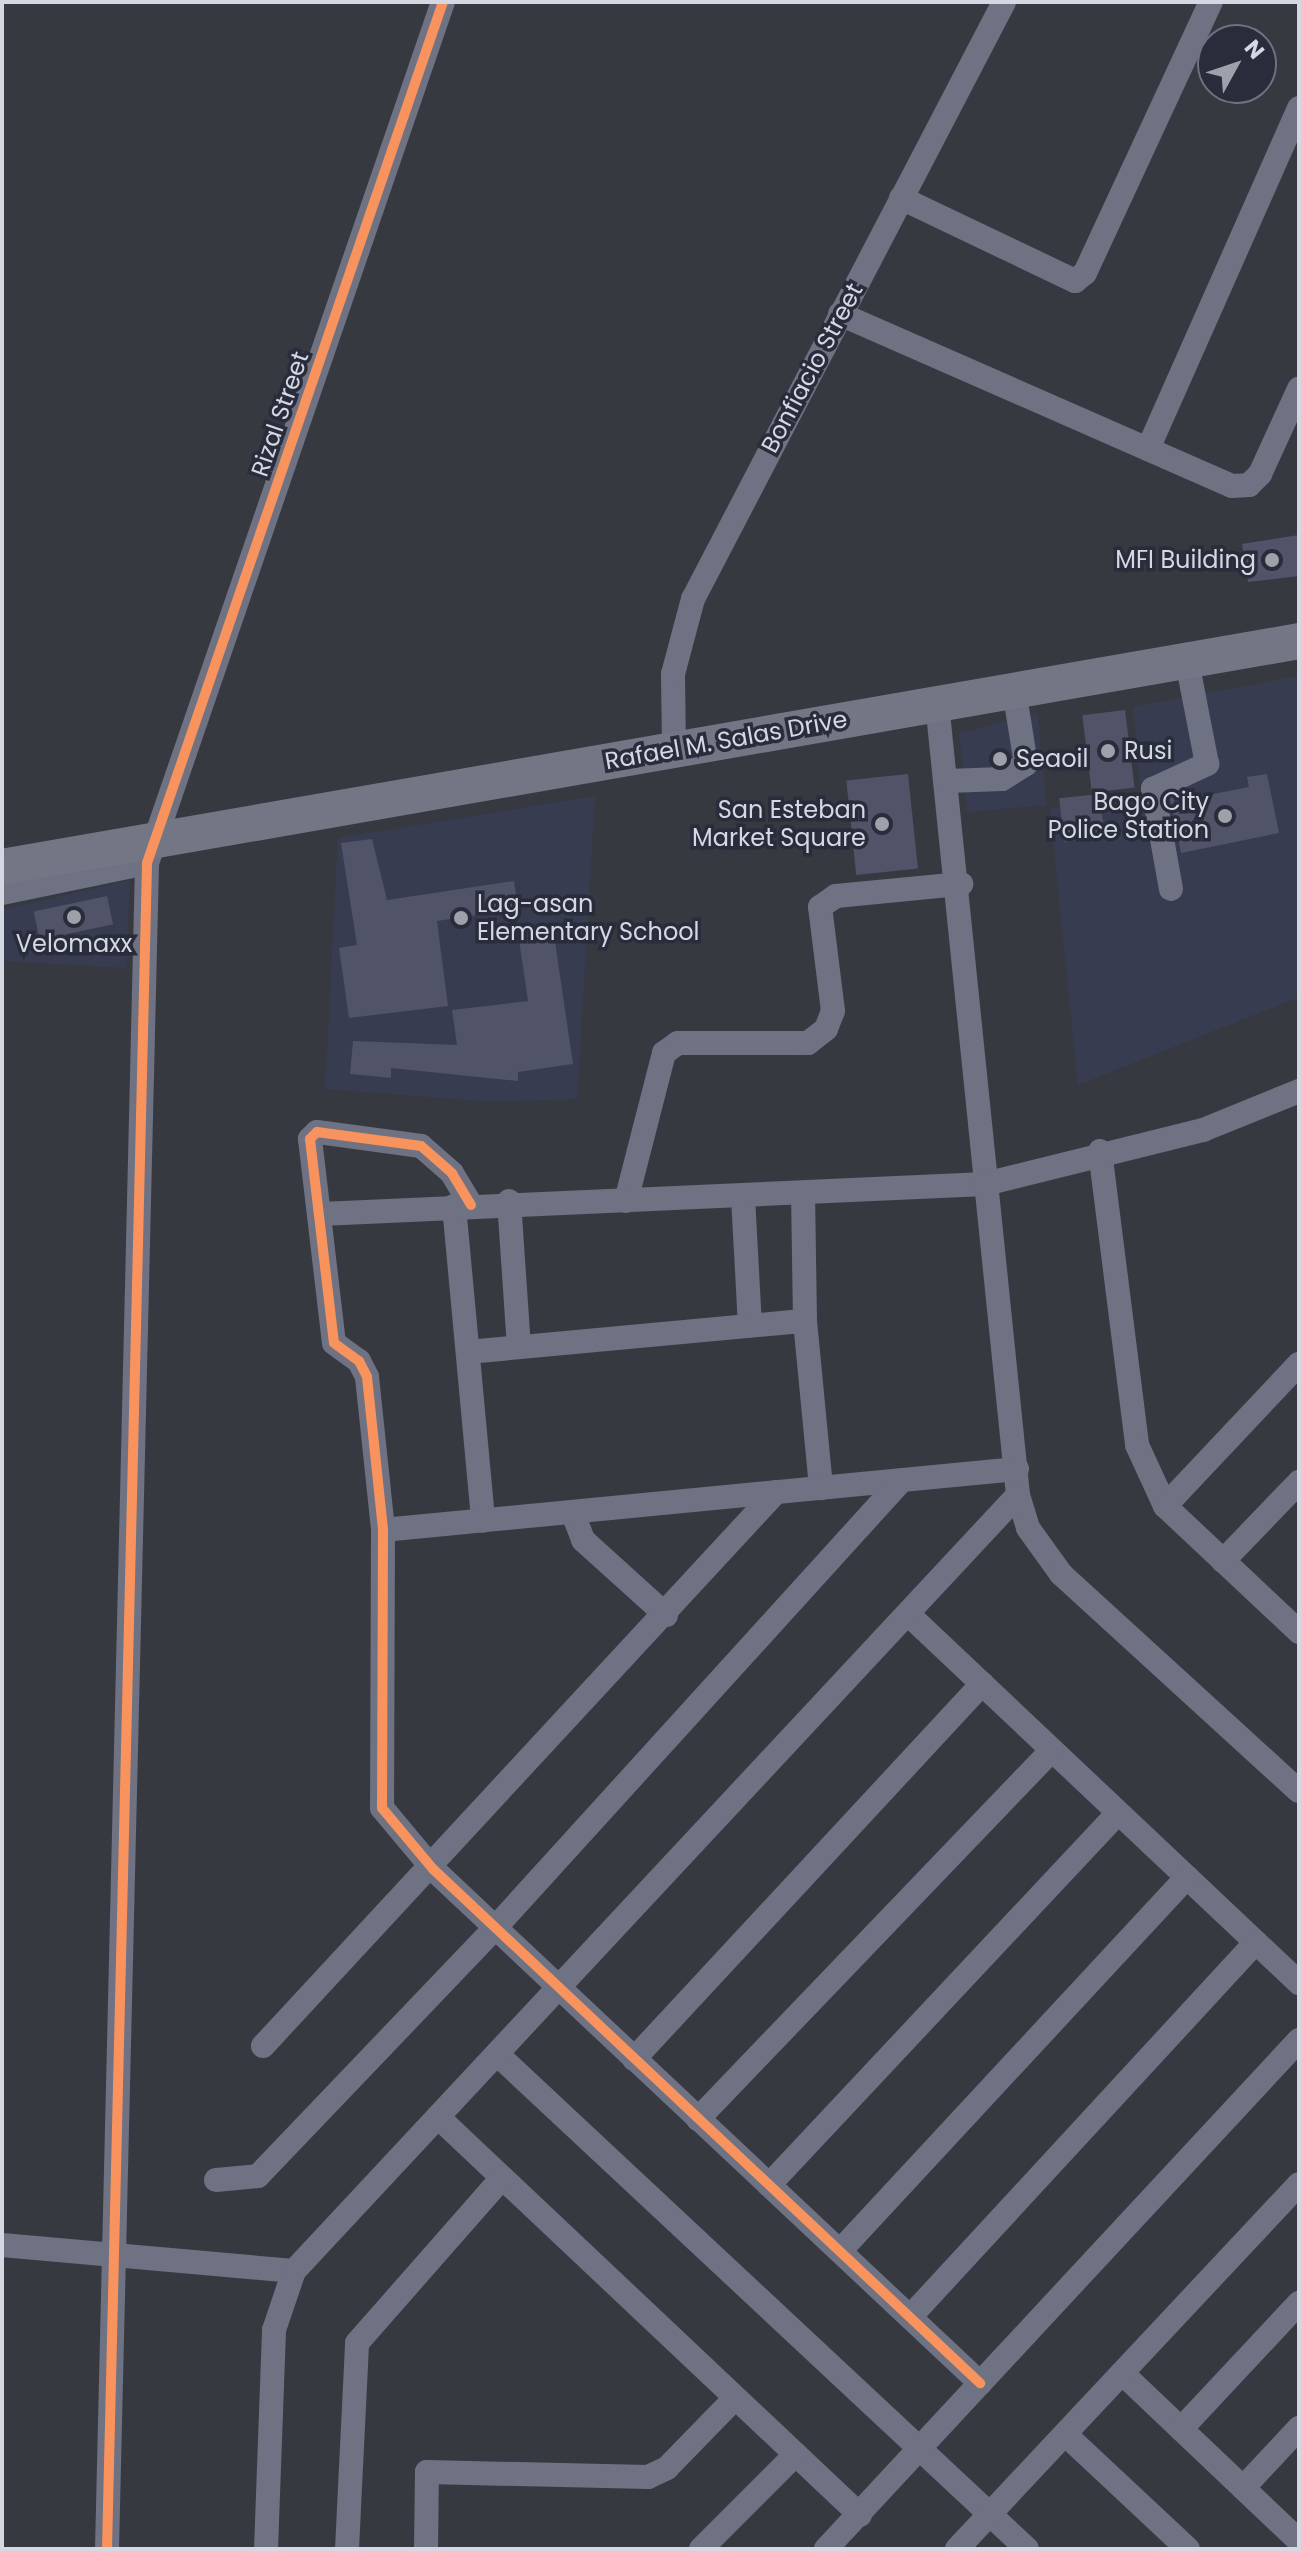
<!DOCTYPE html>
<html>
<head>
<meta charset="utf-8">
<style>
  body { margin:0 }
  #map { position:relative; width:1301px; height:2551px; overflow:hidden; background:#373941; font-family:Poppins,sans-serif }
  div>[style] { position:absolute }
  .built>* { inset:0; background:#383c50 }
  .building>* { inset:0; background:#515468; transform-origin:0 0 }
  .minor>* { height:24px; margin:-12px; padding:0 12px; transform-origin:12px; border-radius:12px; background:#6e7283 }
  .highway>* { height:36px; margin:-18px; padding:0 18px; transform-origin:18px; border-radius:18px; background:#737685 }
  .cycleway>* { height:10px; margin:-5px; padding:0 5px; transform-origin:5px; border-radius:5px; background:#f8935d }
  .dots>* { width:22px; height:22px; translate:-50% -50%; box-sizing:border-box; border:4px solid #292c3b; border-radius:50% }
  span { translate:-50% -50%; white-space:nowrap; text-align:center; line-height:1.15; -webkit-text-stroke:7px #292c3b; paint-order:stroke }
  .street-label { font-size:24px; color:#d5d8e2 }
  .poi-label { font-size:24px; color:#d5d8e2 }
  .right { translate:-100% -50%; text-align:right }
  .left { translate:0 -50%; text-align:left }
  .frame { position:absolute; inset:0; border:4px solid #d5d8e2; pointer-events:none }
  .north { position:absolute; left:1197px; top:24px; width:80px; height:80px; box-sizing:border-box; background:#292c3b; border:2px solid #6e717e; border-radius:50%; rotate:50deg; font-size:22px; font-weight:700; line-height:32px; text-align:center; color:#d5d8e2 }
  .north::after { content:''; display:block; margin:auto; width:28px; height:36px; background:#9ea0aa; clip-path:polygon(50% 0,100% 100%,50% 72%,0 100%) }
</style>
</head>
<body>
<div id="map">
  <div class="built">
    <i style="clip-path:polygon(1299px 676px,1299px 997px,1078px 1085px,1050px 809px,1141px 794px,1133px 707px)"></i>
    <i style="clip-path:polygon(1037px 712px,1047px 805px,967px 812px,959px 734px)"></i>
    <i style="clip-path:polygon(595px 796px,577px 1099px,494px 1102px,325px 1089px,338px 838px)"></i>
    <i style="clip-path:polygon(130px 880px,126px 968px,3px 961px,2px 910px)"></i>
  </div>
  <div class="building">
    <i style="clip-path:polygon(1299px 535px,1299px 576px,1248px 582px,1242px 544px)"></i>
    <i style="left:1125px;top:710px;width:78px;height:43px;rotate:83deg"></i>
    <i style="left:908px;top:774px;width:95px;height:62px;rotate:84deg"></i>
    <i style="clip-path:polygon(1267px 774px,1279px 833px,1181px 853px,1170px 798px,1191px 789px,1193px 798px,1249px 787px,1247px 777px)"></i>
    <i style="left:1100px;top:794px;width:44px;height:41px;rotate:84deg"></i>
    <i style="clip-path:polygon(372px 839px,387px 900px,514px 881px,518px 909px,437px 921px,448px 1006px,349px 1018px,339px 948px,357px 945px,341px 843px)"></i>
    <i style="left:107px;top:896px;width:29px;height:75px;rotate:78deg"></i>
    <i style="clip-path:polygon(553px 928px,573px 1064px,518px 1072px,518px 1081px,391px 1068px,391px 1078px,350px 1074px,353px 1041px,457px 1045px,452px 1010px,528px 1001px,518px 933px)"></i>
  </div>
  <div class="minor">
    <i style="left:901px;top:198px;width:193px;rotate:25.5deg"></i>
    <i style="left:1075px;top:281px;width:13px;rotate:-39deg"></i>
    <i style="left:1085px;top:273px;width:299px;rotate:-65.1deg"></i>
    <i style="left:840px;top:314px;width:428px;rotate:23.7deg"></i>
    <i style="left:1232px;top:486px;width:17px;rotate:-3deg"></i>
    <i style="left:1249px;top:485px;width:16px;rotate:-45deg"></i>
    <i style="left:1260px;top:474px;width:94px;rotate:-65.4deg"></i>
    <i style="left:1148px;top:449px;width:373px;rotate:-66.1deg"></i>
    <i style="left:937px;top:703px;width:796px;rotate:84.16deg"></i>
    <i style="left:1018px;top:1495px;width:34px;rotate:73deg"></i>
    <i style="left:1028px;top:1528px;width:57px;rotate:54.3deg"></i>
    <i style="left:1061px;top:1574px;width:322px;rotate:42.4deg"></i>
    <i style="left:674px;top:749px;width:75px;rotate:-90.8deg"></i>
    <i style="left:673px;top:674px;width:78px;rotate:-75.1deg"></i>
    <i style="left:693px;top:599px;width:673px;rotate:-62.48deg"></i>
    <i style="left:948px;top:781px;width:54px;rotate:-2.1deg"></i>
    <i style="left:1002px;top:779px;width:28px;rotate:-32deg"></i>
    <i style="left:1026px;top:764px;width:75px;rotate:-99.2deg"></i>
    <i style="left:1171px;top:889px;width:102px;rotate:-100.2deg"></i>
    <i style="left:1153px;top:789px;width:60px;rotate:-24.8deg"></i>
    <i style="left:1207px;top:764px;width:105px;rotate:-101deg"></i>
    <i style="left:2px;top:893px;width:148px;rotate:-11.7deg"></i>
    <i style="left:1100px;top:1151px;width:296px;rotate:82.8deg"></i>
    <i style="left:1137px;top:1445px;width:67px;rotate:65.3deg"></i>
    <i style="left:1165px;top:1506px;width:184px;rotate:43.2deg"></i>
    <i style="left:803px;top:1193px;width:128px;rotate:89.1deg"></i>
    <i style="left:805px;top:1321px;width:168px;rotate:84.5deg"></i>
    <i style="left:743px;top:1197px;width:129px;rotate:86.9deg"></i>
    <i style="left:509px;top:1201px;width:146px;rotate:86.1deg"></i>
    <i style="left:626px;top:1201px;width:153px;rotate:-75.6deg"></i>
    <i style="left:664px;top:1053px;width:17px;rotate:-36deg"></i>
    <i style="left:678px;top:1043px;width:130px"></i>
    <i style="left:808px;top:1043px;width:23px;rotate:-38deg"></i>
    <i style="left:826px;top:1029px;width:19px;rotate:-69deg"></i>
    <i style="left:833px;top:1011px;width:105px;rotate:-97.1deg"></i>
    <i style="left:820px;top:907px;width:19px;rotate:-35deg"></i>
    <i style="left:836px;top:896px;width:126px;rotate:-5.5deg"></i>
    <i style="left:471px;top:1205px;width:37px;rotate:-121deg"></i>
    <i style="left:452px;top:1173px;width:41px;rotate:-138.9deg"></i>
    <i style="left:421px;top:1146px;width:105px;rotate:-172.3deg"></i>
    <i style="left:317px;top:1132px;width:10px;rotate:135deg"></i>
    <i style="left:310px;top:1139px;width:205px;rotate:83.3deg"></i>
    <i style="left:334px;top:1343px;width:31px;rotate:36deg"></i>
    <i style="left:359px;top:1361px;width:18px;rotate:63deg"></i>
    <i style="left:367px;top:1377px;width:154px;rotate:84deg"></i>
    <i style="left:383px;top:1530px;width:278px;rotate:90.2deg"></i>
    <i style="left:382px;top:1808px;width:80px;rotate:50.1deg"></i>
    <i style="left:433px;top:1869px;width:751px;rotate:43.22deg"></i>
    <i style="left:454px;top:1206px;width:316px;rotate:84.7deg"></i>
    <i style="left:321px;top:1214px;width:665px;rotate:-2.59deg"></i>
    <i style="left:985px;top:1184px;width:225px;rotate:-13.9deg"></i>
    <i style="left:1203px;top:1130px;width:104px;rotate:-22.1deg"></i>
    <i style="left:468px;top:1352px;width:338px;rotate:-5.3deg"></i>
    <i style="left:1165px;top:1506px;width:195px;rotate:-46.7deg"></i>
    <i style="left:574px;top:1516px;width:26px;rotate:69deg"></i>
    <i style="left:583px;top:1540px;width:112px;rotate:42.1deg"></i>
    <i style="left:383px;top:1530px;width:637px;rotate:-5.5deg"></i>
    <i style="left:1223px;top:1561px;width:110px;rotate:-46.1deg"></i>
    <i style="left:908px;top:1614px;width:538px;rotate:43.34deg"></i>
    <i style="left:263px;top:2046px;width:755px;rotate:-47.2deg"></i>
    <i style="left:497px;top:2054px;width:725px;rotate:43.04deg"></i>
    <i style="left:634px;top:2059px;width:512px;rotate:-47.14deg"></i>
    <i style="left:438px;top:2117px;width:580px;rotate:43.32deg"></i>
    <i style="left:698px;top:2119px;width:511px;rotate:-46.19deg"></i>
    <i style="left:216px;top:2180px;width:42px;rotate:-5.4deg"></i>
    <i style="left:258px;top:2176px;width:343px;rotate:-46.3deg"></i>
    <i style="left:495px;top:1928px;width:605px;rotate:-47.75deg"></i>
    <i style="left:769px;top:2185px;width:510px;rotate:-46.83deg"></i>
    <i style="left:2px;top:2245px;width:293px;rotate:5.1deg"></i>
    <i style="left:840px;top:2251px;width:510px;rotate:-47.14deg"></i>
    <i style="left:910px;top:2317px;width:510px;rotate:-47.3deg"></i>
    <i style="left:1122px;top:2373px;width:244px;rotate:43.5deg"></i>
    <i style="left:1181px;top:2429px;width:173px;rotate:-46.9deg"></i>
    <i style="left:1066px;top:2435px;width:167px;rotate:43.1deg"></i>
    <i style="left:1243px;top:2488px;width:82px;rotate:-47deg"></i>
    <i style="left:107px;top:2549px;width:1686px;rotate:-88.64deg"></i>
    <i style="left:147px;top:863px;width:910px;rotate:-71.03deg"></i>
    <i style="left:266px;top:2549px;width:219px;rotate:-87.9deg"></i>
    <i style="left:274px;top:2330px;width:62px;rotate:-71.3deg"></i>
    <i style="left:294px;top:2271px;width:1061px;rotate:-46.99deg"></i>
    <i style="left:347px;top:2549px;width:206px;rotate:-87.2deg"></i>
    <i style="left:357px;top:2343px;width:220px;rotate:-48.7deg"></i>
    <i style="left:426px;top:2549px;width:77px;rotate:-89.3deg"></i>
    <i style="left:427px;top:2472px;width:221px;rotate:1.3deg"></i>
    <i style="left:648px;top:2477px;width:21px;rotate:-25deg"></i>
    <i style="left:667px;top:2468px;width:98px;rotate:-45.8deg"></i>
    <i style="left:701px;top:2549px;width:134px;rotate:-45deg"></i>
    <i style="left:826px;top:2549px;width:695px;rotate:-47.1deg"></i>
    <i style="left:957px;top:2549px;width:500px;rotate:-46.86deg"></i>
  </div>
  <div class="highway">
    <i style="left:2px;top:867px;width:1317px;rotate:-9.88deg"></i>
  </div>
  <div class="cycleway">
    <i style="left:471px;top:1205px;width:37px;rotate:-121deg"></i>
    <i style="left:452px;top:1173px;width:41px;rotate:-138.9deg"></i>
    <i style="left:421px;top:1146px;width:105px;rotate:-172.3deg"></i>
    <i style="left:317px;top:1132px;width:10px;rotate:135deg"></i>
    <i style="left:310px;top:1139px;width:205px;rotate:83.3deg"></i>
    <i style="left:334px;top:1343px;width:31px;rotate:36deg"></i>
    <i style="left:359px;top:1361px;width:18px;rotate:63deg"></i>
    <i style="left:367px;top:1377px;width:154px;rotate:84deg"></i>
    <i style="left:383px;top:1530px;width:278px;rotate:90.2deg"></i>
    <i style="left:382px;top:1808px;width:80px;rotate:50.1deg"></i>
    <i style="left:433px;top:1869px;width:751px;rotate:43.22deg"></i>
    <i style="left:107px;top:2549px;width:1686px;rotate:-88.64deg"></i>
    <i style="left:147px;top:863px;width:910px;rotate:-71.03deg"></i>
  </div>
  <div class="dots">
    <i style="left:1272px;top:560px;background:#9ea0aa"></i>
    <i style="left:1108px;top:751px;background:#9ea0aa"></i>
    <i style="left:1000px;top:759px;background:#9ea0aa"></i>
    <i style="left:1225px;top:816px;background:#9ea0aa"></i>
    <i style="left:882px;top:824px;background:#9ea0aa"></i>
    <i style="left:74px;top:917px;background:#9ea0aa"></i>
    <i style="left:461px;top:918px;background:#9ea0aa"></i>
  </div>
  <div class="street-label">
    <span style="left:812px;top:368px;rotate:-62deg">Bonfiacio Street</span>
    <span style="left:280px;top:414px;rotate:-71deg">Rizal Street</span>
    <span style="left:726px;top:740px;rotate:-10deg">Rafael M. Salas Drive</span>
  </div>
  <div class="poi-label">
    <span class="right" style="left:1256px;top:560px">MFI Building</span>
    <span class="left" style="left:1124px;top:751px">Rusi</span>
    <span class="left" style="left:1016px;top:759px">Seaoil</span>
    <span class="right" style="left:1209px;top:816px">Bago City<br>Police Station</span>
    <span class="right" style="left:866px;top:824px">San Esteban<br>Market Square</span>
    <span class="left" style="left:477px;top:918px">Lag-asan<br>Elementary School</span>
    <span style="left:74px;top:944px">Velomaxx</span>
  </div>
  <div class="frame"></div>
  <div class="north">N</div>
</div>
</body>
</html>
